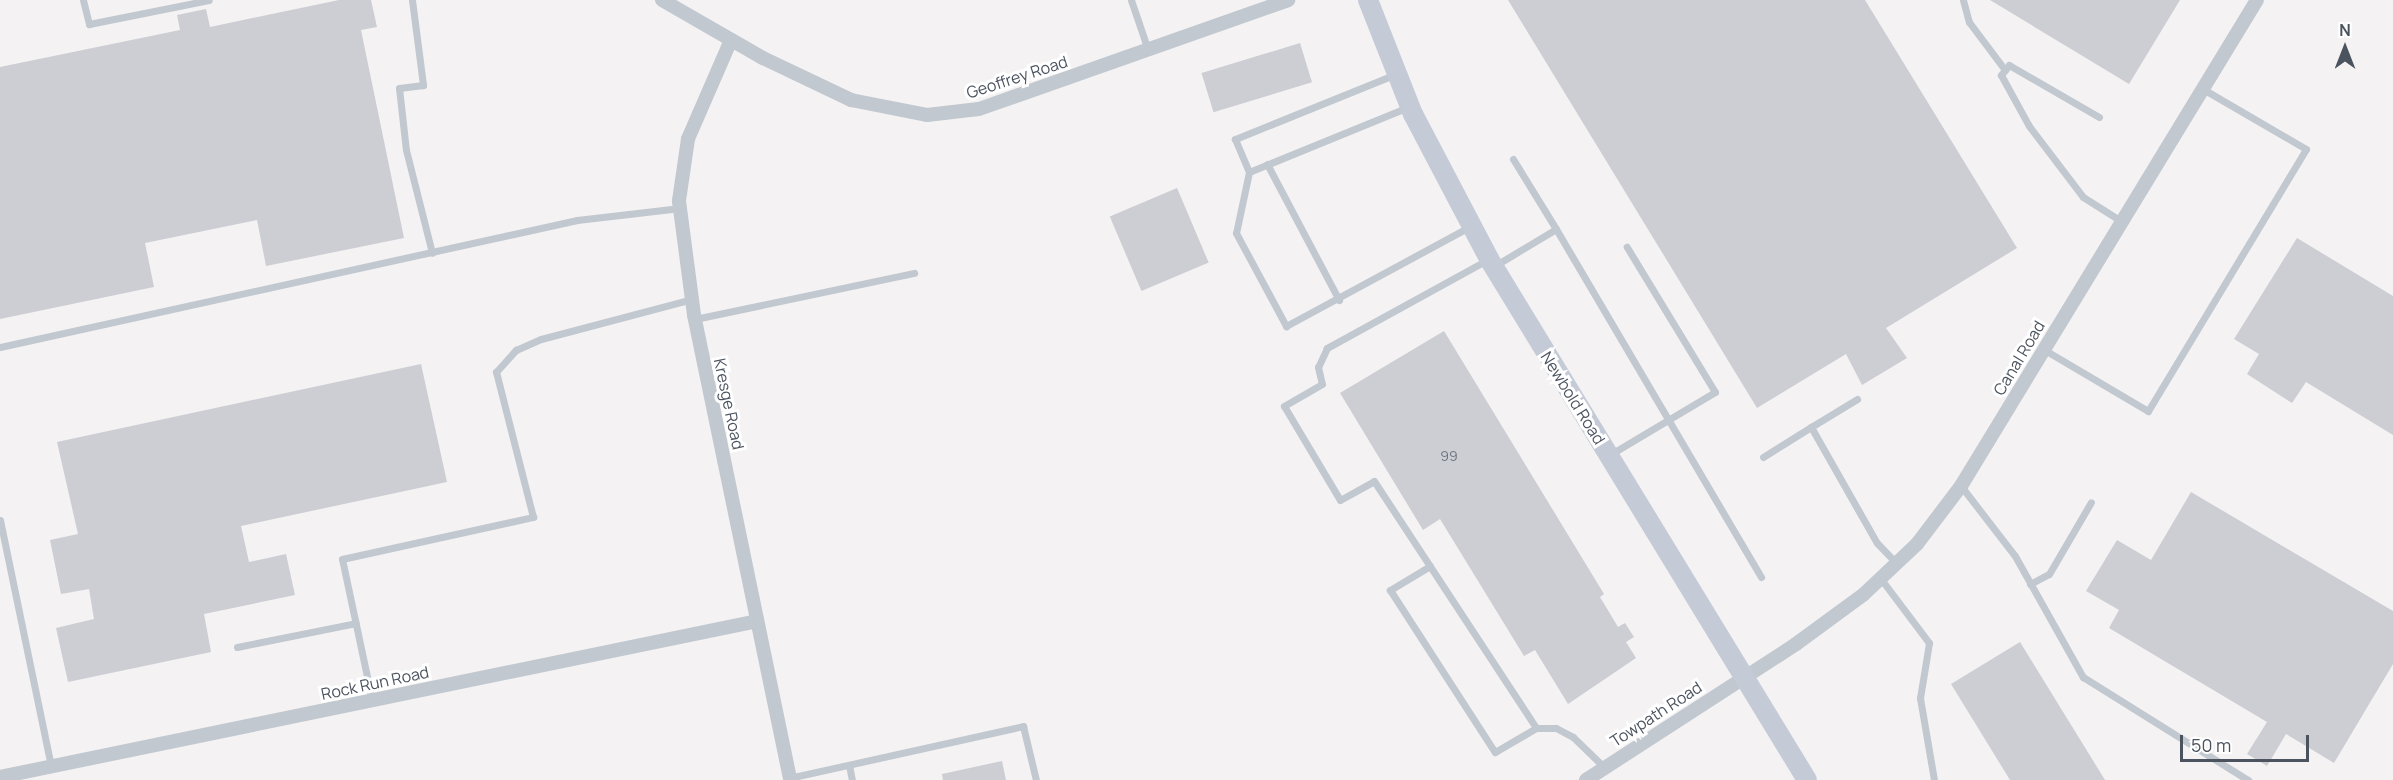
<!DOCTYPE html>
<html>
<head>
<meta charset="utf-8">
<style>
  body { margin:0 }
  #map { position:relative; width:2393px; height:780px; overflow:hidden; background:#f4f2f2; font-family:Manrope,sans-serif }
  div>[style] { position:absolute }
  .building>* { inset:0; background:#ccced4; transform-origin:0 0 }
  .lane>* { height:7px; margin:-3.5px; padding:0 3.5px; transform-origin:3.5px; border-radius:3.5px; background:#c1c8d0 }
  .street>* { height:14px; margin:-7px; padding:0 7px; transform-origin:7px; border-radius:7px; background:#c1c8d0 }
  .secondary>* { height:20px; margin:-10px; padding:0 10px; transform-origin:10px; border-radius:10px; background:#c4cbd7 }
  span { translate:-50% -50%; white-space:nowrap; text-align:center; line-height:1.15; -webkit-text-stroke:6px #fff; paint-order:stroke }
  .number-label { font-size:14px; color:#6b727c }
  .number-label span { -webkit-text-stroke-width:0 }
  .street-label { font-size:16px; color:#4b535f }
  .north { position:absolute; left:2315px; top:18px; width:60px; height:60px; -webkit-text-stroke:4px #fff; paint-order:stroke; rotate:0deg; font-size:16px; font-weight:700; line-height:24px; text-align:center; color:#4b535f }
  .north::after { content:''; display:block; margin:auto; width:21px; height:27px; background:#4b535f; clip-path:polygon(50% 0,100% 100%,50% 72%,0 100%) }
  .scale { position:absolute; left:2180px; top:735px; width:129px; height:27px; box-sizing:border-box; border:3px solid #4b535f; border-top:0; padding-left:8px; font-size:18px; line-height:21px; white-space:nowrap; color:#4b535f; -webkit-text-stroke:4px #fff; paint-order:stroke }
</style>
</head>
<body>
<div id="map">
  <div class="building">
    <i style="clip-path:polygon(339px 0,371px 0,377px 27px,361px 30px,404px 238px,266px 266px,257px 220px,145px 243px,154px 287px,0 319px,0 67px,180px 30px,177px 15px,206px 9px,210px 27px)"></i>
    <i style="clip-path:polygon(1508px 0,1865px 0,2017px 248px,1886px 328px,1907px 358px,1862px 385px,1846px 354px,1757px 408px)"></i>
    <i style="clip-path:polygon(1990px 0,2180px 0,2129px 84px)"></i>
    <i style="left:1300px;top:43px;width:41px;height:103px;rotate:73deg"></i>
    <i style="left:1177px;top:188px;width:81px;height:73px;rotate:67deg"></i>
    <i style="clip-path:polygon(2297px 238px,2393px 296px,2393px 435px,2306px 382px,2292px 403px,2247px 374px,2259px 354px,2234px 339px)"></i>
    <i style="clip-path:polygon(1444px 331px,1604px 594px,1600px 597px,1618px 627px,1625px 623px,1634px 637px,1626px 642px,1636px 658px,1568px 704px,1535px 650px,1524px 656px,1440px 519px,1423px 530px,1340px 393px)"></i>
    <i style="clip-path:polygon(421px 364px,447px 482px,241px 526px,249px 562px,286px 554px,295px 595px,204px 614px,211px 652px,68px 682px,56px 628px,94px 619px,89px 589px,61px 594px,50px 540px,78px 534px,57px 442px)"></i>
    <i style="clip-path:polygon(2191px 492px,2393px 611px,2393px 664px,2334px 763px,2286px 734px,2267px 766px,2247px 754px,2267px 722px,2109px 628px,2119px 610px,2086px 591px,2117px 540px,2151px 560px)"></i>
    <i style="clip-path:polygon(2020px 642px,2105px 780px,2010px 780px,1951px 684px)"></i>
    <i style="clip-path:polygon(1002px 761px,1006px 780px,943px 780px,942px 774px)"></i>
  </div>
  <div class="lane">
    <i style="left:83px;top:0;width:25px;rotate:76deg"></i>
    <i style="left:89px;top:24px;width:122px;rotate:-11.3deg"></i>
    <i style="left:412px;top:0;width:86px;rotate:82.6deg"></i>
    <i style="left:423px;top:85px;width:24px;rotate:173deg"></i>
    <i style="left:399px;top:88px;width:62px;rotate:83.6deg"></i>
    <i style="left:406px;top:150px;width:106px;rotate:75.8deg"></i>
    <i style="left:1131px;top:0;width:53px;rotate:71.2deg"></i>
    <i style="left:1963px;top:0;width:23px;rotate:75deg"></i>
    <i style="left:1969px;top:22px;width:60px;rotate:53.1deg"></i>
    <i style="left:1396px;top:74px;width:174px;rotate:158deg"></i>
    <i style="left:1235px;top:139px;width:36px;rotate:67deg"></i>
    <i style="left:1249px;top:172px;width:62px;rotate:102deg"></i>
    <i style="left:1236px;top:233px;width:106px;rotate:61.7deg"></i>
    <i style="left:1286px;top:326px;width:210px;rotate:-28.4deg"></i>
    <i style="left:2099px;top:117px;width:104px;rotate:-150deg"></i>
    <i style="left:2009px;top:65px;width:13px;rotate:129deg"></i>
    <i style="left:2001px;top:75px;width:58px;rotate:61.2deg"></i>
    <i style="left:2029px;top:126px;width:89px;rotate:52.7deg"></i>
    <i style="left:2083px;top:197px;width:45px;rotate:32.3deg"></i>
    <i style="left:1513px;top:159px;width:82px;rotate:58.4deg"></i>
    <i style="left:1267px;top:164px;width:154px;rotate:62.1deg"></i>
    <i style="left:1249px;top:172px;width:172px;rotate:-22.2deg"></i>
    <i style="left:1487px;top:260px;width:183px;rotate:151.2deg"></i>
    <i style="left:1327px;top:348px;width:21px;rotate:115deg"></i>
    <i style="left:1318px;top:367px;width:17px;rotate:77deg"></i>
    <i style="left:1322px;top:384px;width:44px;rotate:149.9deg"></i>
    <i style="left:1284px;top:406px;width:109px;rotate:59.2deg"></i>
    <i style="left:1340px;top:500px;width:39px;rotate:-29deg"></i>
    <i style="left:1374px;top:481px;width:295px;rotate:56.7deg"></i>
    <i style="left:1536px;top:728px;width:20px"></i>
    <i style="left:1556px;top:728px;width:19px;rotate:28deg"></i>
    <i style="left:1573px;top:737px;width:43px;rotate:44.1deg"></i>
    <i style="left:1496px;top:265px;width:70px;rotate:-31deg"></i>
    <i style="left:1556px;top:229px;width:404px;rotate:59.5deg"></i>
    <i style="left:695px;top:319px;width:224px;rotate:-11.9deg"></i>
    <i style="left:0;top:347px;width:591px;rotate:-12.41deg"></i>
    <i style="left:577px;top:220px;width:104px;rotate:-6.6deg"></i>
    <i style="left:2043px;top:349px;width:122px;rotate:30.6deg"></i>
    <i style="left:2148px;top:411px;width:306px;rotate:-58.9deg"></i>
    <i style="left:2306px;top:149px;width:119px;rotate:-149.8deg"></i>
    <i style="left:1811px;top:427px;width:54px;rotate:-31.3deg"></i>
    <i style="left:1611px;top:454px;width:121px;rotate:-30.8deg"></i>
    <i style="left:1715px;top:392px;width:170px;rotate:-121.3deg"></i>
    <i style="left:1763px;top:457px;width:57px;rotate:-32deg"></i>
    <i style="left:1811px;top:427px;width:133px;rotate:60.4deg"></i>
    <i style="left:1877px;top:543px;width:29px;rotate:46deg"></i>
    <i style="left:1961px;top:486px;width:88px;rotate:52.4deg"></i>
    <i style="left:2015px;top:556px;width:139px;rotate:60.7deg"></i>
    <i style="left:2083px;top:677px;width:195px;rotate:32deg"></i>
    <i style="left:0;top:520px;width:252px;rotate:78.3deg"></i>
    <i style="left:1430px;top:566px;width:47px;rotate:149deg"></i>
    <i style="left:1390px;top:590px;width:193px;rotate:57.1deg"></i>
    <i style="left:1495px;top:752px;width:48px;rotate:-30.3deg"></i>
    <i style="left:1881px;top:579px;width:80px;rotate:53.1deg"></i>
    <i style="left:1929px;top:643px;width:56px;rotate:99.3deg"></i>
    <i style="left:1920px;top:698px;width:83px;rotate:80.3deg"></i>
    <i style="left:2030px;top:584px;width:21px;rotate:-28deg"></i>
    <i style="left:2049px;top:574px;width:83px;rotate:-59.7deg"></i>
    <i style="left:237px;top:647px;width:121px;rotate:-11.4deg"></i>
    <i style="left:372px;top:700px;width:144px;rotate:-102deg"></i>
    <i style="left:342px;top:559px;width:196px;rotate:-12.4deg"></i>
    <i style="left:533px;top:517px;width:150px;rotate:-104.3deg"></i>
    <i style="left:496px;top:372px;width:30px;rotate:-48deg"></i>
    <i style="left:516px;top:350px;width:27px;rotate:-24deg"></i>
    <i style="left:541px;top:339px;width:156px;rotate:-14.8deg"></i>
    <i style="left:849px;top:765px;width:15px;rotate:79deg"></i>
    <i style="left:789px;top:778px;width:240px;rotate:-12.5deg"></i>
    <i style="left:1023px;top:726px;width:56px;rotate:76.5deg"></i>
  </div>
  <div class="street">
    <i style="left:662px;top:0;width:116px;rotate:29.9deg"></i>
    <i style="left:763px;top:58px;width:98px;rotate:25.5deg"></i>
    <i style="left:851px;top:100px;width:77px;rotate:11.2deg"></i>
    <i style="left:927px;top:115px;width:52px;rotate:-6.6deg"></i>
    <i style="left:979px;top:109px;width:328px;rotate:-19.4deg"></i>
    <i style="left:731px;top:40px;width:108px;rotate:113.5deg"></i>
    <i style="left:688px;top:139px;width:63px;rotate:98.3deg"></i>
    <i style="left:679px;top:201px;width:115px;rotate:82.5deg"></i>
    <i style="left:694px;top:315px;width:475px;rotate:78.3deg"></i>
    <i style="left:0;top:777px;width:773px;rotate:-11.64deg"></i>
    <i style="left:1586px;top:780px;width:250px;rotate:-32.9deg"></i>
    <i style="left:1796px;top:644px;width:84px;rotate:-36.3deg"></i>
    <i style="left:1864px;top:594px;width:73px;rotate:-43.3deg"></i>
    <i style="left:1917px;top:544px;width:73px;rotate:-52.8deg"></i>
    <i style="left:1961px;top:486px;width:569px;rotate:-58.66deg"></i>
  </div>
  <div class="secondary">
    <i style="left:1368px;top:0;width:123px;rotate:68.5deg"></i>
    <i style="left:1413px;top:114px;width:164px;rotate:62.3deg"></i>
    <i style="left:1489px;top:259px;width:610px;rotate:58.6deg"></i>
  </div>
  <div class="number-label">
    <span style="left:1449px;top:456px">99</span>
  </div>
  <div class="street-label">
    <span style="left:1017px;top:77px;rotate:-18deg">Geoffrey Road</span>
    <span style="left:2019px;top:358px;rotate:-59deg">Canal Road</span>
    <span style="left:1573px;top:398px;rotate:58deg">Newbold Road</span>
    <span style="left:729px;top:404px;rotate:78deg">Kresge Road</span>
    <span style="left:375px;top:683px;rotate:-12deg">Rock Run Road</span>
    <span style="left:1656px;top:714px;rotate:-33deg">Towpath Road</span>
  </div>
  <div class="north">N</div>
  <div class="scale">50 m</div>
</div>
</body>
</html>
